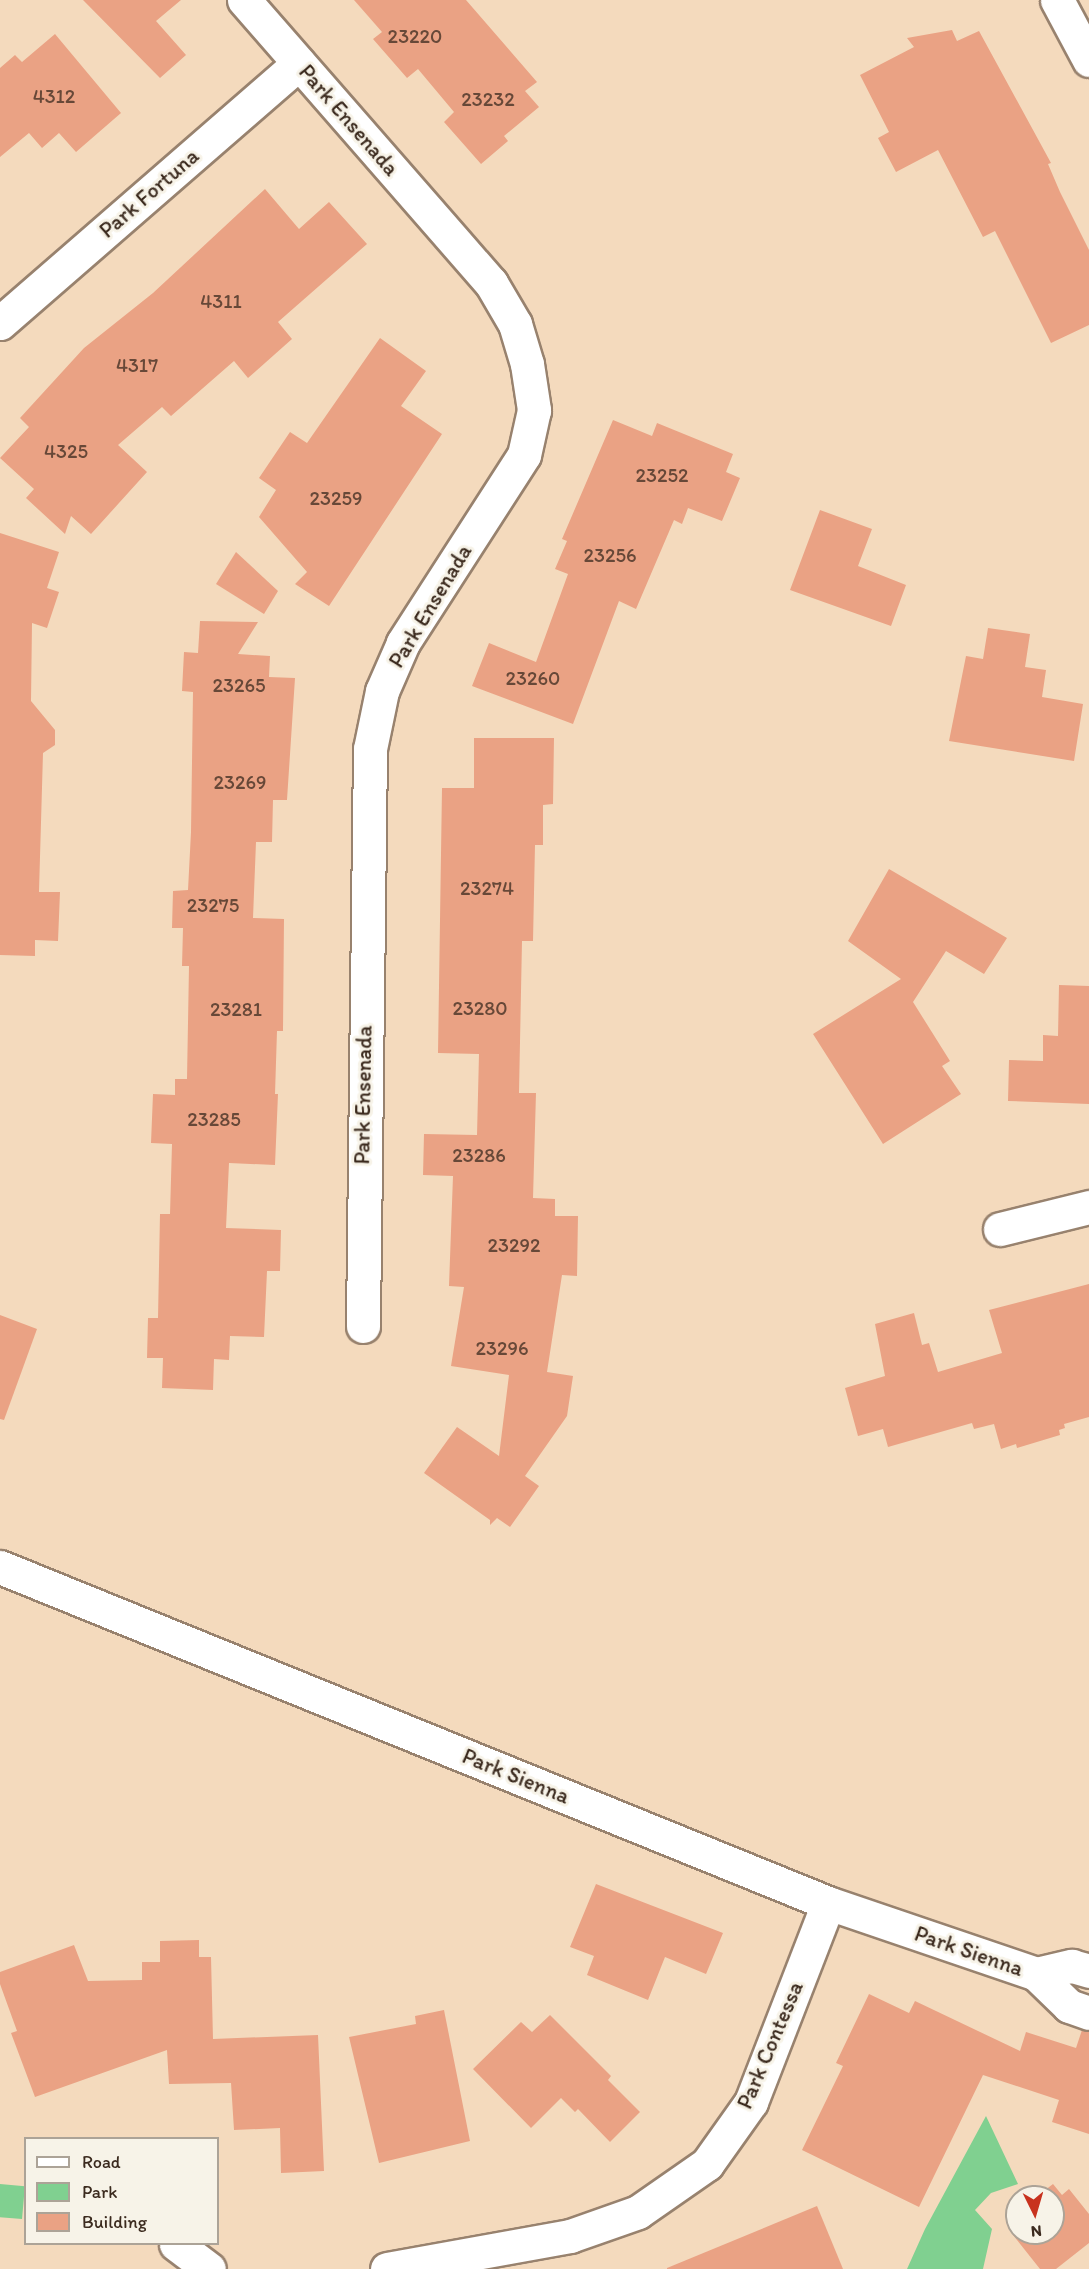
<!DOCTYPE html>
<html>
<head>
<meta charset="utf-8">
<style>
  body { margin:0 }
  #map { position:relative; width:1089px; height:2269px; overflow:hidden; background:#f4dabd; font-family:Itim,sans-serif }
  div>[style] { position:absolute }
  .green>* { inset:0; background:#80d090; transform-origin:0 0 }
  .building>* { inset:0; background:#eaa284 }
  .roads { filter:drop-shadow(2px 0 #98826e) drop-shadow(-2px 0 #98826e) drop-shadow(0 2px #98826e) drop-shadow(0 -2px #98826e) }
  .minor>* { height:33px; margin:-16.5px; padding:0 16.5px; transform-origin:16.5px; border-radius:16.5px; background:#fff }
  span { translate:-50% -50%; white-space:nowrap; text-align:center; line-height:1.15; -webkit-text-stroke:6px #f7f3e8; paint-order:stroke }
  .number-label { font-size:20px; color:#674838 }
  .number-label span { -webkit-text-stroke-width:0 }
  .street-label { font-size:22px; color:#3b2a1e }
  .legend { position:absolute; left:24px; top:2137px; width:195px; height:108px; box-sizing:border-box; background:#f7f3e8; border:2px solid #aca397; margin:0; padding:8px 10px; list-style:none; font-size:18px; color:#3b2a1e }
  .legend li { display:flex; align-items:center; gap:12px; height:30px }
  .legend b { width:30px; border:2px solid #aca397 }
  .north { position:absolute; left:1005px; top:2185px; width:60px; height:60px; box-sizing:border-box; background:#f7f3e8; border:2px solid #aca397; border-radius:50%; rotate:175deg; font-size:16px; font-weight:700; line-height:24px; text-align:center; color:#3b2a1e }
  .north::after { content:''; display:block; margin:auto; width:21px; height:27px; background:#c8321e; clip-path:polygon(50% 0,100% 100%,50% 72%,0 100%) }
</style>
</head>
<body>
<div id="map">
  <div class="green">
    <i style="clip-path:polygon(986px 2116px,1018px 2184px,991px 2193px,975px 2210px,992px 2229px,983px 2269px,907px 2269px,925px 2229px)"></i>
    <i style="left:0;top:2184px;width:25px;height:33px;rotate:5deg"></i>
  </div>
  <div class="building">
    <i style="clip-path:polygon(83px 0,181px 0,156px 21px,186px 55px,160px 78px)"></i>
    <i style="clip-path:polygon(354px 0,466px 0,537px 82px,525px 91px,539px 107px,504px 136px,508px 141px,481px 164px,444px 122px,454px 112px,418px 69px,407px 78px,373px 39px,382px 32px)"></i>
    <i style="clip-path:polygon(952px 30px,957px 41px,979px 31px,1051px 163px,1048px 164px,1060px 192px,1089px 250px,1089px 325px,1051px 343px,995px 231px,983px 237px,938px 150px,896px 172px,878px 138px,889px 132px,860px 75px,914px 47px,907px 38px)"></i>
    <i style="clip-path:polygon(55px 34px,121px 113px,76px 152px,59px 133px,42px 148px,29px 133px,0 157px,0 68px,15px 55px,22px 62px)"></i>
    <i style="clip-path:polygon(265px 189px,299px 229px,329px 202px,367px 244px,278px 322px,292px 339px,248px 378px,234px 361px,171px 416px,162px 407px,118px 445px,147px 472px,91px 534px,71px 516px,65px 534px,26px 498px,34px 489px,0 458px,29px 427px,20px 418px,84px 348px,153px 293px)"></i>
    <i style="clip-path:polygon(380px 338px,426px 371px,401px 406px,442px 434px,329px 606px,295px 584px,307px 572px,259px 517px,276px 490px,259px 478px,290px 432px,307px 443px)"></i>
    <i style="clip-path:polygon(613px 420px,652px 436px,657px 423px,733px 454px,726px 472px,740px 478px,722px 521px,688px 508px,682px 524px,674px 520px,636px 609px,619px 601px,573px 724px,472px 686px,489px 643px,536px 662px,568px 574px,555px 569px,567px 541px,562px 539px)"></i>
    <i style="clip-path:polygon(820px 510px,872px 529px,858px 566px,906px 585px,891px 626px,790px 590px)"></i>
    <i style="clip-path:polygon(0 533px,59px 552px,47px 588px,59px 592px,47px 628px,32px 623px,31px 701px,55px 730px,55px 745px,43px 753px,39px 892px,60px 892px,58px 941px,35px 940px,35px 956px,0 955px)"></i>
    <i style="clip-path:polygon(236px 552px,278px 591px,264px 614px,216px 584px)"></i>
    <i style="clip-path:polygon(200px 621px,258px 622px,238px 654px,270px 656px,269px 677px,295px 678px,287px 800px,273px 800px,272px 842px,256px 842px,253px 918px,284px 919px,283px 1031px,277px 1031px,275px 1094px,278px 1094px,275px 1165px,229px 1163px,226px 1228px,281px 1230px,280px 1271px,267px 1271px,264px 1337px,230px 1336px,229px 1360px,214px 1359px,213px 1390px,162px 1388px,163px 1358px,147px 1358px,148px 1318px,158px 1318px,160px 1214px,170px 1214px,172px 1144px,151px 1143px,153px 1094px,175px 1095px,175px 1079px,187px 1079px,189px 966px,182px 966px,183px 928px,172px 928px,173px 891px,188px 890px,191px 832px,193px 692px,182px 691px,184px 652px,198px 653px)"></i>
    <i style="clip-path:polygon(988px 628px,1030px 634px,1025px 667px,1046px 670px,1042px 697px,1083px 704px,1074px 761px,949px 741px,966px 656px,983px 659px)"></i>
    <i style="clip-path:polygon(474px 738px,554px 738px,553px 804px,543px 805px,543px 845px,535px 845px,533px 941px,522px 941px,519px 1093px,536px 1093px,533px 1198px,555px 1199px,555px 1216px,578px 1216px,577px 1276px,562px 1275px,547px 1372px,573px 1376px,567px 1416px,525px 1476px,539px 1486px,510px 1527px,497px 1518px,490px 1525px,490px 1520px,424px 1473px,457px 1427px,499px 1456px,509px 1375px,451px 1366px,464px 1287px,449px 1286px,453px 1176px,423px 1175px,424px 1134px,477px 1135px,479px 1054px,438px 1053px,442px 788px,474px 788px)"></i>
    <i style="clip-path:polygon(889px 869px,1007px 938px,984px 974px,946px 951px,913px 1002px,950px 1061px,942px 1066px,961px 1094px,883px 1144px,813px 1034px,901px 979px,848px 941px)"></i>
    <i style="clip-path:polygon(1059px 985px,1089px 986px,1089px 1104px,1008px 1101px,1009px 1060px,1043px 1061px,1043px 1035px,1058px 1036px)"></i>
    <i style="clip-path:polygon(1089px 1284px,1089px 1417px,1064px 1424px,1065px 1428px,1059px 1430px,1060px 1435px,1017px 1448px,1016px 1444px,1001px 1449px,994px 1424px,974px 1429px,972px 1423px,888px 1447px,883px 1429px,858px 1436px,845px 1388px,885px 1376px,875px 1324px,914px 1313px,922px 1345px,929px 1343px,938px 1372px,1002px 1353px,989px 1310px)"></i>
    <i style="clip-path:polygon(0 1315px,37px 1329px,4px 1420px,0 1419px)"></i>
    <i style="clip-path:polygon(596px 1884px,723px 1933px,706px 1974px,665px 1957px,648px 2000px,587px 1975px,594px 1956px,570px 1947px)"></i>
    <i style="clip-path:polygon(199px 1940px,199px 1957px,211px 1957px,213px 2039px,318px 2035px,324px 2171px,281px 2173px,280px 2128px,234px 2130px,231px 2083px,169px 2084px,167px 2050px,35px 2097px,11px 2033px,17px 2031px,0 1984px,0 1972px,74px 1945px,88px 1981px,142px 1980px,142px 1962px,160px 1962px,160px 1941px)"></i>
    <i style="clip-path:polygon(869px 1994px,909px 2013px,915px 2001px,1020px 2051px,1026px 2032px,1076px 2048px,1082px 2030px,1089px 2031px,1089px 2134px,1052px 2122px,1059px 2100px,983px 2075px,919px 2207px,802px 2150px,843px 2066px,836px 2063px)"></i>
    <i style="clip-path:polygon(444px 2010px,470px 2141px,379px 2163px,349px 2037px,416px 2024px,415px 2016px)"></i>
    <i style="clip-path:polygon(550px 2015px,611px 2076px,608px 2080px,640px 2112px,610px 2142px,578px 2109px,575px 2112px,561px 2098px,531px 2128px,473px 2069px,521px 2022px,532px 2032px)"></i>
    <i style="clip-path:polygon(1053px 2184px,1062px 2195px,1069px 2189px,1089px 2214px,1089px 2243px,1056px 2269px,1040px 2269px,1013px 2235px,1017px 2232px,1053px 2233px,1053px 2197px,1036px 2197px)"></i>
    <i style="clip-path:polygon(817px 2206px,843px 2269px,667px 2269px,667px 2268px)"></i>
  </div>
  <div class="roads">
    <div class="minor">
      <i style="left:244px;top:0;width:376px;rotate:48.9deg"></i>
      <i style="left:491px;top:283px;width:48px;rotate:59.7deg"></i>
      <i style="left:515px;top:324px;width:42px;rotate:73.3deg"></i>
      <i style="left:527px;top:364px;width:47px;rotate:81.3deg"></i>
      <i style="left:534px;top:410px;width:46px;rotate:102.5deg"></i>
      <i style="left:524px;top:455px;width:224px;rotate:122.8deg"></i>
      <i style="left:403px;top:643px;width:52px;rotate:113.6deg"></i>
      <i style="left:382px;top:691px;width:59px;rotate:101.7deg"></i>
      <i style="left:370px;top:749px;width:577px;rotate:90.7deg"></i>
      <i style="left:1057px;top:0;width:68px;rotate:61.9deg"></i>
      <i style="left:0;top:323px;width:396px;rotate:-41deg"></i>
      <i style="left:1000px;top:1229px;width:92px;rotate:-13.9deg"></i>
      <i style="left:0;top:1567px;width:894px;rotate:22.09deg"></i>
      <i style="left:828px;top:1903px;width:220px;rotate:18.8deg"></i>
      <i style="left:1036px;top:1974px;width:46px;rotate:44.1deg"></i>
      <i style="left:1069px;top:2006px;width:21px;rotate:19deg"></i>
      <i style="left:1036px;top:1974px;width:37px;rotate:-13deg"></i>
      <i style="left:1072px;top:1966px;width:18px;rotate:16deg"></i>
      <i style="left:176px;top:2244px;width:41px;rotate:37.1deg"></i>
      <i style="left:387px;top:2269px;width:186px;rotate:-10.2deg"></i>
      <i style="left:570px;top:2236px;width:72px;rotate:-19.4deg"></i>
      <i style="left:638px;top:2212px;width:84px;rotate:-34.8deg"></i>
      <i style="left:707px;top:2164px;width:76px;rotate:-54.6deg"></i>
      <i style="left:751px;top:2102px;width:213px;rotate:-68.8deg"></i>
    </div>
  </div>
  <div class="number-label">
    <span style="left:415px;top:36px">23220</span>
    <span style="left:54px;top:96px">4312</span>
    <span style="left:488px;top:99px">23232</span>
    <span style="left:221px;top:301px">4311</span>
    <span style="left:137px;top:365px">4317</span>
    <span style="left:66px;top:451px">4325</span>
    <span style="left:662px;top:475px">23252</span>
    <span style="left:336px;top:498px">23259</span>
    <span style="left:610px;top:555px">23256</span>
    <span style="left:533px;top:678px">23260</span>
    <span style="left:239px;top:685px">23265</span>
    <span style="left:240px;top:782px">23269</span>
    <span style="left:487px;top:888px">23274</span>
    <span style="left:213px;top:905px">23275</span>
    <span style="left:480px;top:1008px">23280</span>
    <span style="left:236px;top:1009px">23281</span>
    <span style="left:214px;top:1119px">23285</span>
    <span style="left:479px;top:1155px">23286</span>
    <span style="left:514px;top:1245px">23292</span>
    <span style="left:502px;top:1348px">23296</span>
  </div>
  <div class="street-label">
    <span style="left:349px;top:120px;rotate:49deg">Park Ensenada</span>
    <span style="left:149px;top:193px;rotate:-41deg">Park Fortuna</span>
    <span style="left:430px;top:606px;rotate:-59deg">Park Ensenada</span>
    <span style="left:363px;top:1095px;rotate:-89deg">Park Ensenada</span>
    <span style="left:516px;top:1776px;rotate:22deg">Park Sienna</span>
    <span style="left:969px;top:1951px;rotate:19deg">Park Sienna</span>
    <span style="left:770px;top:2045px;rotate:-67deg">Park Contessa</span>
  </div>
  <ul class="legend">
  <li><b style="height:8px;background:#fff"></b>Road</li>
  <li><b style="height:16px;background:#80d090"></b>Park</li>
  <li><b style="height:16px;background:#eaa284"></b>Building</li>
  </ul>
  <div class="north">N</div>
</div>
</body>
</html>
